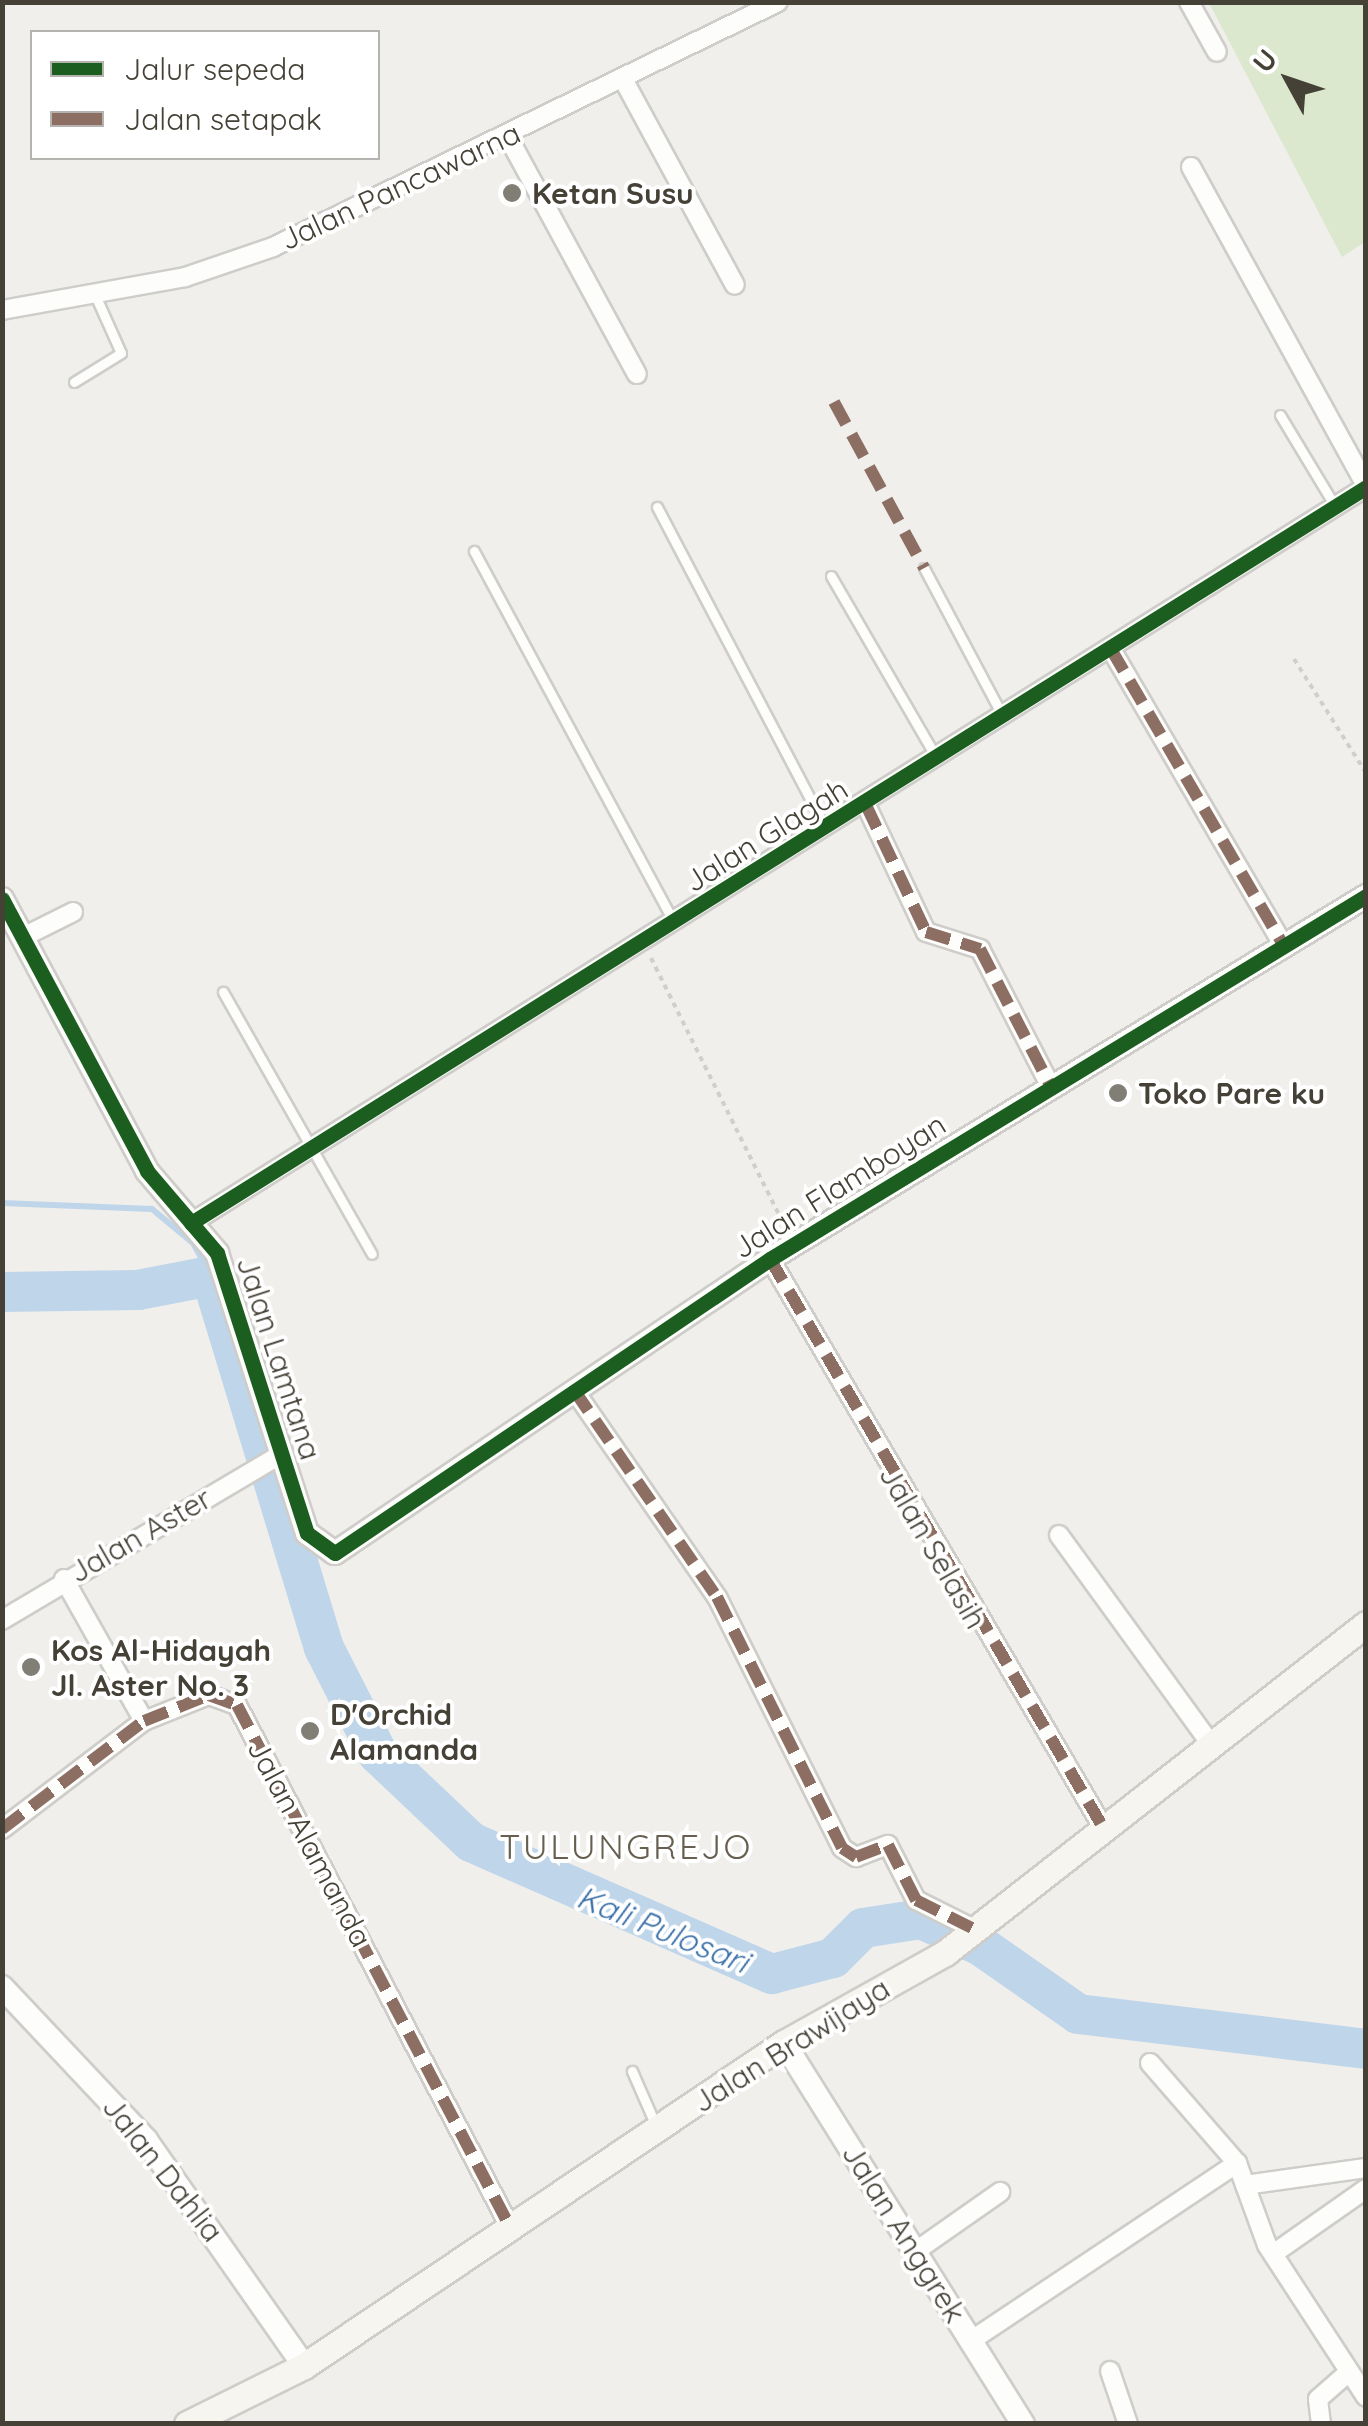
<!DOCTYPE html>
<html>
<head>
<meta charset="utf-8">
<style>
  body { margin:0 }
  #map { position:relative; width:1368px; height:2426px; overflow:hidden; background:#f0efeb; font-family:Quicksand,sans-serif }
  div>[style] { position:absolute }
  .green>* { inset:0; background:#dbe8cd }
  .stream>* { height:6px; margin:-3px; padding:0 3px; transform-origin:3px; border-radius:3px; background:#bfd5ea }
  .river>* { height:40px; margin:-20px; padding:0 20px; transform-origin:20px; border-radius:20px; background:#bfd5ea }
  .path>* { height:4px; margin-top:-2px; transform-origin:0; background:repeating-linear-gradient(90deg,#d1cfcb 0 5px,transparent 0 10px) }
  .roads { filter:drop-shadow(2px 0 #cecdc9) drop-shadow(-2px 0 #cecdc9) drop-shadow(0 2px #cecdc9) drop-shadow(0 -2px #cecdc9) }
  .service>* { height:9px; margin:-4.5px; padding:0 4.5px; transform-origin:4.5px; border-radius:4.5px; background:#fdfdfc }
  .minor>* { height:18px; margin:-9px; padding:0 9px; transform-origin:9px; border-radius:9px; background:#fdfdfc }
  .tertiary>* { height:22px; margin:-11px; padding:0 11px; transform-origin:11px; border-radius:11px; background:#fdfdfc }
  .secondary>* { height:25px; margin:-12.5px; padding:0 12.5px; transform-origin:12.5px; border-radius:12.5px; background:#f6f5ef }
  .quiet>* { height:12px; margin-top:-6px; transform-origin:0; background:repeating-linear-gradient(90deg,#8d6e63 0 25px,transparent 0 37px) }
  .cycleway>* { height:15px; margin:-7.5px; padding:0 7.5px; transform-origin:7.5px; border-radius:7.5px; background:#1b5e20 }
  .dots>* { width:28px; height:28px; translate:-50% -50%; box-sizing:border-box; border:5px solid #fff; border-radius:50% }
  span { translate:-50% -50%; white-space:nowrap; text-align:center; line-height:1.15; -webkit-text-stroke:8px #fff; paint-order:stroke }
  .street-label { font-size:30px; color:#454137 }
  .poi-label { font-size:30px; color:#454137; font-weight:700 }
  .left { translate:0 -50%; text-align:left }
  .water-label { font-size:32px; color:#3a6fa8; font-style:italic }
  .quarter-label { font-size:35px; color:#676050; letter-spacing:2.5px }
  .frame { position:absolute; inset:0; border:5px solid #454137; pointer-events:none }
  .legend { position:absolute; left:30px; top:30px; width:350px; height:130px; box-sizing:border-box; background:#fff; border:2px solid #b5b3af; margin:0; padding:12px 18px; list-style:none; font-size:30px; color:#454137 }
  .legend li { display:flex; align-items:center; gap:20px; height:50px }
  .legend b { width:50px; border:2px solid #b5b3af }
  .north { position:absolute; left:1238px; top:30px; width:100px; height:100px; -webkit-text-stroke:8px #fff; paint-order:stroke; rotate:310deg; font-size:28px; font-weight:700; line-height:40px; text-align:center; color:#454137 }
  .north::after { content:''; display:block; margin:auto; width:35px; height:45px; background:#454137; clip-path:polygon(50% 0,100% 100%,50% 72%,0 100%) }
</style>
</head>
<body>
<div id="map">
  <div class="green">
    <i style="clip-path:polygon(1209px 3px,1365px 3px,1365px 242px,1342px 257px)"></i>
  </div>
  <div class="stream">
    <i style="left:2px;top:1203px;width:150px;rotate:2.3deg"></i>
    <i style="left:152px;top:1209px;width:53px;rotate:39.7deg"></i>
    <i style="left:193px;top:1243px;width:38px;rotate:61deg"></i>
  </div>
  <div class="river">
    <i style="left:2px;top:1292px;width:136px;rotate:-0.8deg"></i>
    <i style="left:138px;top:1290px;width:74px;rotate:-10.9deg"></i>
    <i style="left:211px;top:1276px;width:389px;rotate:73.1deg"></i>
    <i style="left:324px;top:1648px;width:119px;rotate:63deg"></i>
    <i style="left:378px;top:1754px;width:128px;rotate:43.4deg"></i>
    <i style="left:471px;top:1842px;width:329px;rotate:23.7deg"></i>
    <i style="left:772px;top:1974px;width:63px;rotate:-14.7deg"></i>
    <i style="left:833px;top:1958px;width:42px;rotate:-45deg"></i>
    <i style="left:863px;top:1928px;width:59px;rotate:-8.8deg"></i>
    <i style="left:921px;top:1919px;width:66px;rotate:24.2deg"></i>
    <i style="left:981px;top:1946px;width:118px;rotate:35deg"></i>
    <i style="left:1078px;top:2014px;width:290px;rotate:6.9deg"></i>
  </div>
  <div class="path">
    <i style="left:1294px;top:659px;width:135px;rotate:57.7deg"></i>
    <i style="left:651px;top:958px;width:301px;rotate:63.5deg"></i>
  </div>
  <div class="roads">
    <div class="service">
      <i style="left:74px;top:382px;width:55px;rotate:-31.7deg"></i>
      <i style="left:121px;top:353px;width:64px;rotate:-114.1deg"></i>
      <i style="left:1280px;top:415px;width:106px;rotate:58.9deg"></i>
      <i style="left:657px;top:507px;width:361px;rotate:62.3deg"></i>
      <i style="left:474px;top:551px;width:421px;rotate:61.7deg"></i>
      <i style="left:924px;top:568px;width:166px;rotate:62deg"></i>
      <i style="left:831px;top:576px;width:209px;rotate:59.9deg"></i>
      <i style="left:223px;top:992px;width:301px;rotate:60.4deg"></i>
      <i style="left:632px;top:2071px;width:60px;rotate:66.4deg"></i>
    </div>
    <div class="minor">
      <i style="left:1189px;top:2px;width:57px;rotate:60.8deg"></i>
      <i style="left:623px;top:79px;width:234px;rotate:61.5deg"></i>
      <i style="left:507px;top:135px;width:272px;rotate:61.5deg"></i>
      <i style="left:1191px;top:167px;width:363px;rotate:61.2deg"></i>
      <i style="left:2px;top:310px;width:186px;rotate:-10.2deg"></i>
      <i style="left:185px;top:277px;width:93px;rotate:-18.8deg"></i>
      <i style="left:273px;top:247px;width:561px;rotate:-25.88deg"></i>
      <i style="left:1111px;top:649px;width:341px;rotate:59.8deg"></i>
      <i style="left:866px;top:805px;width:140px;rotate:64.7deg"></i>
      <i style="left:926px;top:932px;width:57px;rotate:17.5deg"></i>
      <i style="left:980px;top:949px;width:155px;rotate:62.8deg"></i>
      <i style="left:23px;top:937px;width:56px;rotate:-26.6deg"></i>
      <i style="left:191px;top:1223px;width:1386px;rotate:-32.06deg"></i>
      <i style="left:770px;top:1259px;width:661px;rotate:59.63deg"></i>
      <i style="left:574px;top:1390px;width:252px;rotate:55.4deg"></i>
      <i style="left:717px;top:1597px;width:280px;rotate:63.5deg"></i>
      <i style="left:842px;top:1848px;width:17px;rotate:33deg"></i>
      <i style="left:856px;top:1857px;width:34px;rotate:-21deg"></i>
      <i style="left:888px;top:1845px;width:62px;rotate:63deg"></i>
      <i style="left:916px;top:1900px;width:67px;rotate:26.6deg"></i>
      <i style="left:1059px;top:1535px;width:257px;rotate:54deg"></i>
      <i style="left:64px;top:1579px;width:163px;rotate:60.6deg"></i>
      <i style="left:2px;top:1620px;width:323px;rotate:-30.7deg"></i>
      <i style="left:2px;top:1829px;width:178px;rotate:-37.3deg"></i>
      <i style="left:144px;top:1721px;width:70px;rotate:-21.8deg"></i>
      <i style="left:209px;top:1695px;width:30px;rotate:20deg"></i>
      <i style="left:237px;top:1705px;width:591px;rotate:62.39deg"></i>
      <i style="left:1150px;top:2063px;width:133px;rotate:49deg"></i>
      <i style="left:1237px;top:2163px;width:87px;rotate:69.9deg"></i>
      <i style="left:1267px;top:2245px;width:181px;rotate:56.9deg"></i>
      <i style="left:1245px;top:2185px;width:122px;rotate:-8deg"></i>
      <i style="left:916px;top:2251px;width:103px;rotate:-35.1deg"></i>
      <i style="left:1273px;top:2254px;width:113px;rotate:-35deg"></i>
      <i style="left:972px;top:2340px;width:319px;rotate:-33.7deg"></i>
      <i style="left:1110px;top:2371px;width:56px;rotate:71.2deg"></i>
      <i style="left:1321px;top:2424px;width:25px;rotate:-97deg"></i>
      <i style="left:1318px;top:2399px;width:41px;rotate:-41.1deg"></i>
    </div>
    <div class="tertiary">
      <i style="left:2px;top:899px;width:308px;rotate:61.9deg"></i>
      <i style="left:147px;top:1171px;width:108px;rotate:49.5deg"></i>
      <i style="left:217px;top:1253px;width:294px;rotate:72.2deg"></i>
      <i style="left:307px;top:1533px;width:34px;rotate:36deg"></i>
      <i style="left:335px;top:1553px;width:525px;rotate:-34.05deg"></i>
      <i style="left:770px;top:1259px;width:698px;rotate:-31.34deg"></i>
      <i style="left:2px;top:1987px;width:210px;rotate:46.7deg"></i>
      <i style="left:146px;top:2140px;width:276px;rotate:55deg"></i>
      <i style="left:784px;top:2043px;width:450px;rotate:57.9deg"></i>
    </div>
    <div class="secondary">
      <i style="left:187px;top:2424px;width:131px;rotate:-26.4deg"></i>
      <i style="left:304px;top:2366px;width:579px;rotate:-33.94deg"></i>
      <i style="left:784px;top:2043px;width:184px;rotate:-29.2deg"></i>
      <i style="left:945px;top:1953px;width:534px;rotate:-38.01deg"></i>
    </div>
  </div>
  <div class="quiet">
    <i style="left:834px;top:402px;width:189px;rotate:61.5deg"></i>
    <i style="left:1111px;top:649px;width:341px;rotate:59.8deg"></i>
    <i style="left:866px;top:805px;width:140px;rotate:64.7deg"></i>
    <i style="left:926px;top:932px;width:57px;rotate:17.5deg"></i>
    <i style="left:980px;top:949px;width:155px;rotate:62.8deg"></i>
    <i style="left:770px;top:1259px;width:661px;rotate:59.63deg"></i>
    <i style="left:574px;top:1390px;width:252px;rotate:55.4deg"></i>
    <i style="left:717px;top:1597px;width:280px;rotate:63.5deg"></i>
    <i style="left:842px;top:1848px;width:17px;rotate:33deg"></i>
    <i style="left:856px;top:1857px;width:34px;rotate:-21deg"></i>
    <i style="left:888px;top:1845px;width:62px;rotate:63deg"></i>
    <i style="left:916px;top:1900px;width:67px;rotate:26.6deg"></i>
    <i style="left:2px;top:1829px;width:178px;rotate:-37.3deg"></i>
    <i style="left:144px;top:1721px;width:70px;rotate:-21.8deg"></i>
    <i style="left:209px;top:1695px;width:30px;rotate:20deg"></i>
    <i style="left:237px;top:1705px;width:591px;rotate:62.39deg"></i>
  </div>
  <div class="cycleway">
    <i style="left:2px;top:899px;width:308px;rotate:61.9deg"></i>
    <i style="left:147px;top:1171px;width:108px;rotate:49.5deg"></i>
    <i style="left:217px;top:1253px;width:294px;rotate:72.2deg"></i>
    <i style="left:307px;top:1533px;width:34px;rotate:36deg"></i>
    <i style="left:335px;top:1553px;width:525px;rotate:-34.05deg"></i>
    <i style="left:770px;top:1259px;width:698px;rotate:-31.34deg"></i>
    <i style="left:191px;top:1223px;width:1386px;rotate:-32.06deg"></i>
  </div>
  <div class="dots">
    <i style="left:512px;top:193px;background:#817e76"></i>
    <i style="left:1118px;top:1093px;background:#817e76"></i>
    <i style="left:31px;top:1667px;background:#817e76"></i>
    <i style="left:310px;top:1731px;background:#817e76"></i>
  </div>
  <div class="street-label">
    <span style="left:400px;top:186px;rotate:-25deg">Jalan Pancawarna</span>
    <span style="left:766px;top:835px;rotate:-32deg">Jalan Glagah</span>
    <span style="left:839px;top:1186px;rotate:-32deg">Jalan Flamboyan</span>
    <span style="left:279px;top:1358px;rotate:72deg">Jalan Lamtana</span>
    <span style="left:140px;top:1535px;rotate:-30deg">Jalan Aster</span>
    <span style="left:933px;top:1547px;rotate:60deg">Jalan Selasih</span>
    <span style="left:310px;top:1843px;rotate:62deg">Jalan Alamanda</span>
    <span style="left:791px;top:2045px;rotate:-32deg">Jalan Brawijaya</span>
    <span style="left:163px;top:2169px;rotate:52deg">Jalan Dahlia</span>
    <span style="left:904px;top:2233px;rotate:58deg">Jalan Anggrek</span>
  </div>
  <div class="poi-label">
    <span class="left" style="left:532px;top:193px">Ketan Susu</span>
    <span class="left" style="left:1138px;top:1093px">Toko Pare ku</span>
    <span class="left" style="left:51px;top:1667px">Kos Al-Hidayah<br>Jl. Aster No. 3</span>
    <span class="left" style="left:330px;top:1731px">D'Orchid<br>Alamanda</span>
  </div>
  <div class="water-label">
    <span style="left:663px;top:1929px;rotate:22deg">Kali Pulosari</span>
  </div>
  <div class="quarter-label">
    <span style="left:626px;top:1846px">TULUNGREJO</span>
  </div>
  <div class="frame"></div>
  <ul class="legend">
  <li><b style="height:12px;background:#1b5e20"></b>Jalur sepeda</li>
  <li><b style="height:12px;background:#8d6e63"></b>Jalan setapak</li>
  </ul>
  <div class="north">U</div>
</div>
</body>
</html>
